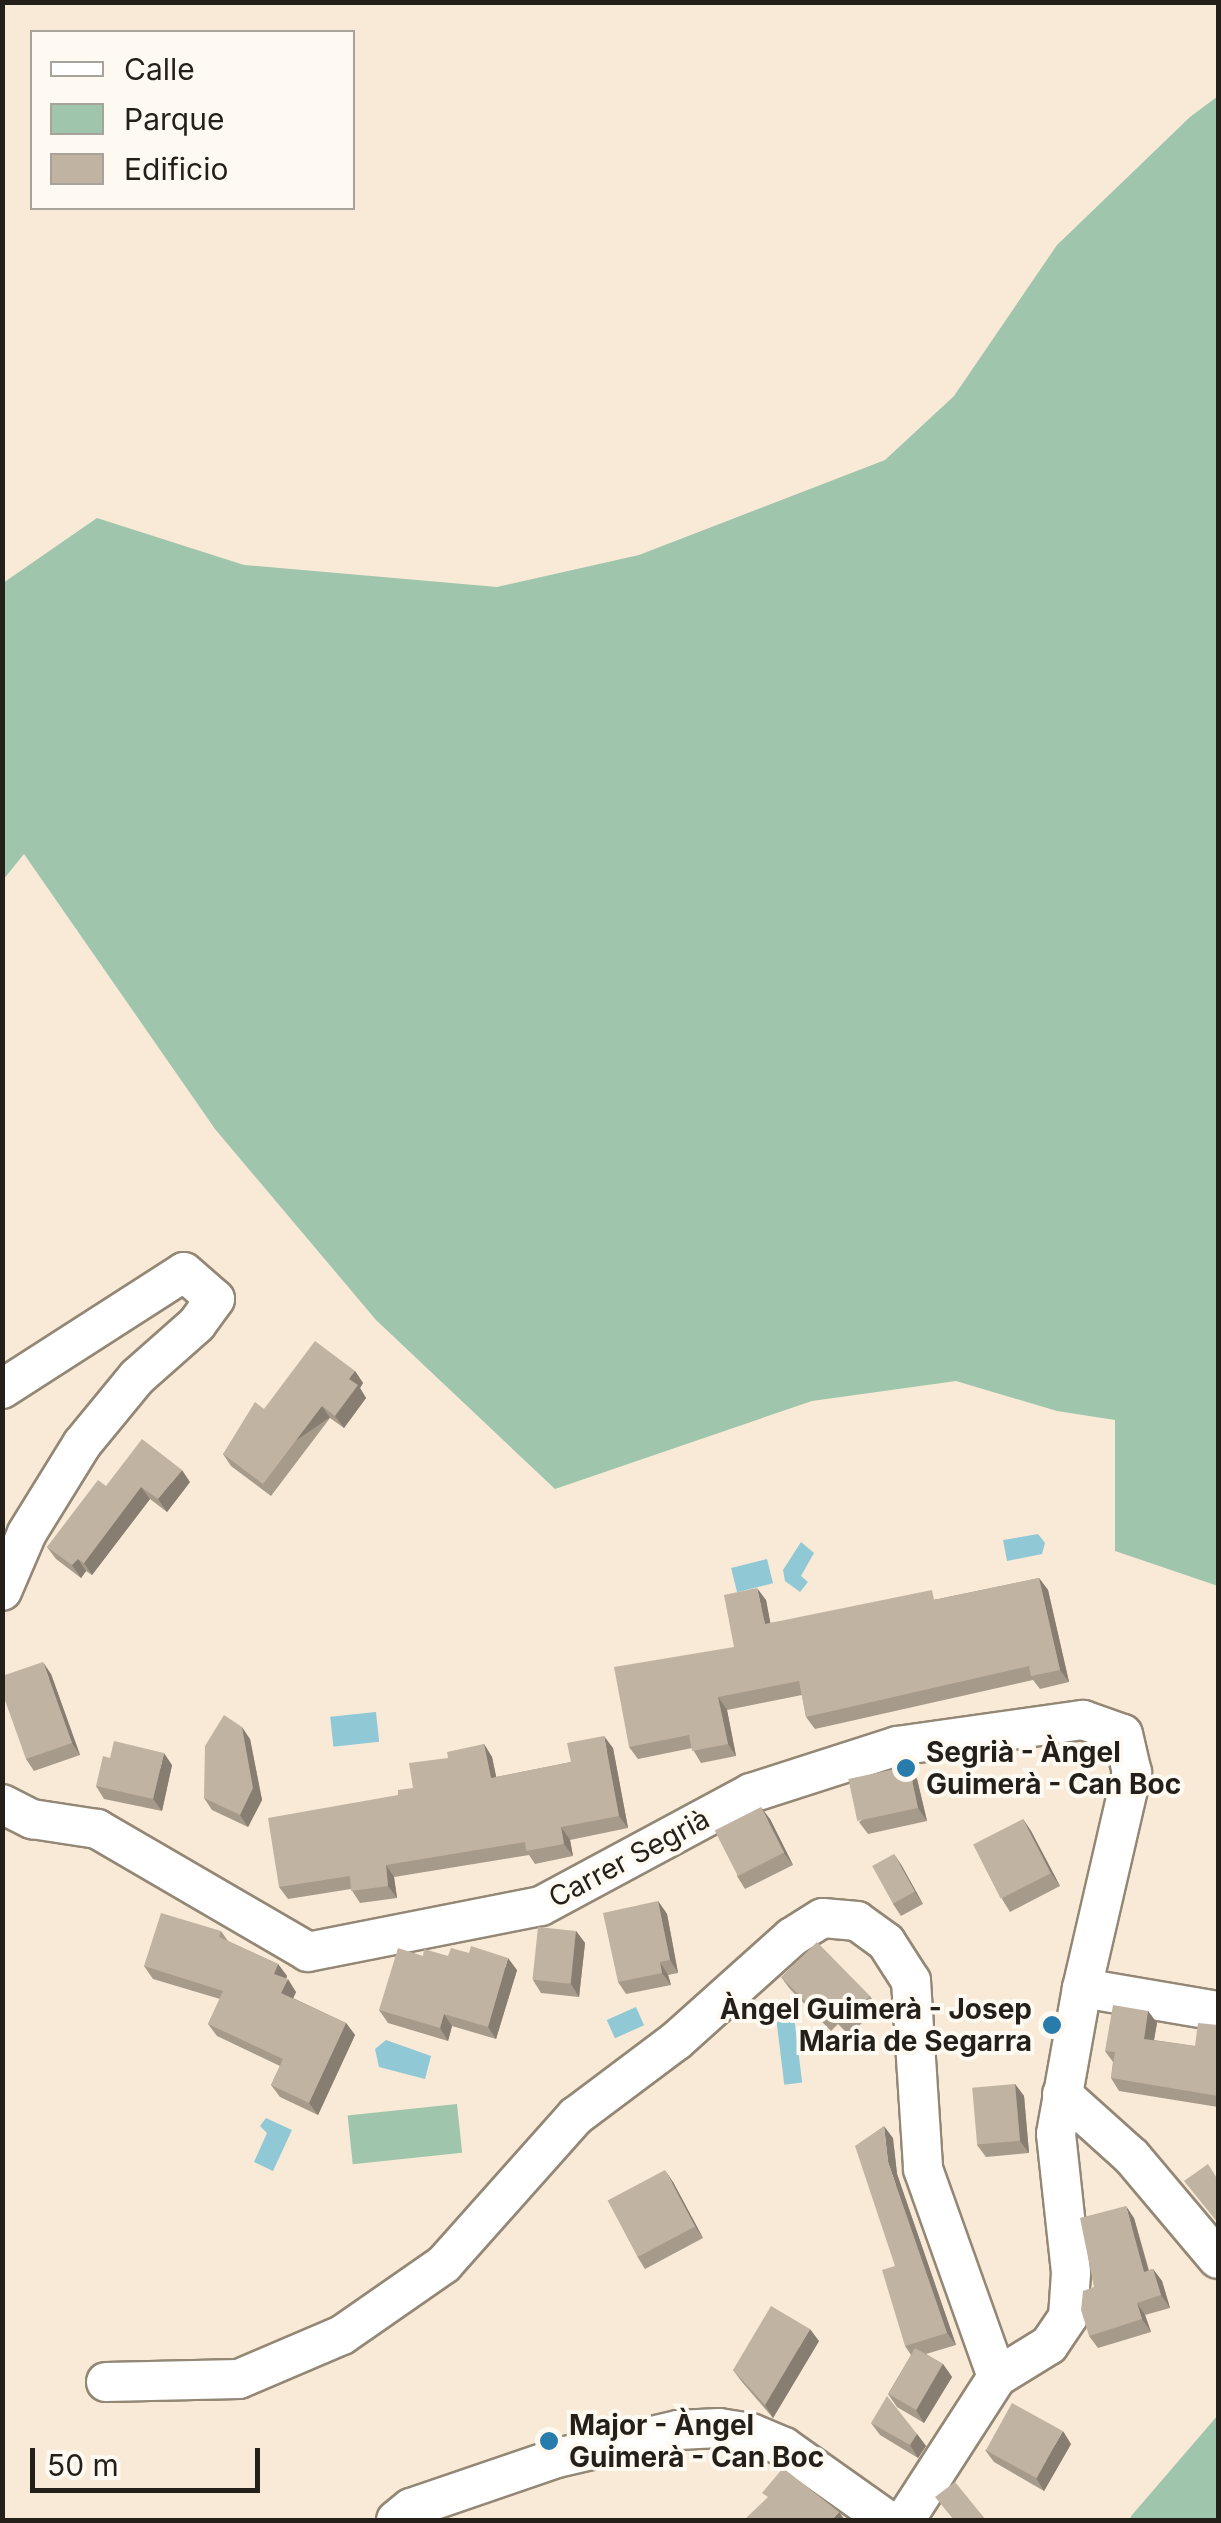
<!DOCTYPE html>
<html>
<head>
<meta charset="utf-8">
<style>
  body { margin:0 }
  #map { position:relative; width:1221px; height:2523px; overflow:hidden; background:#f8ead7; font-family:Inter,sans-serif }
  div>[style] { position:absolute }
  .green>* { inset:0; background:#9fc6ac; transform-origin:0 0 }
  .water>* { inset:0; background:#90c9d5; transform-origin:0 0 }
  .roads { filter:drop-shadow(2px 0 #938775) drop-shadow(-2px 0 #938775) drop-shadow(0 2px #938775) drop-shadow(0 -2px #938775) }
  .minor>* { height:38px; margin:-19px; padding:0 19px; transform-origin:19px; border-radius:19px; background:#fff }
  .wall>* { inset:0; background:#a69a8a }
  .shaded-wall>* { inset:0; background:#877d71; transform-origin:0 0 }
  .building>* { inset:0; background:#c1b3a1; transform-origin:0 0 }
  .dots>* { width:28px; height:28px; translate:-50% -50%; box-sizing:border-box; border:5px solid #fef9f1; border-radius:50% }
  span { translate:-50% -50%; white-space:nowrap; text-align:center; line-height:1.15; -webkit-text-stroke:8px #fef9f1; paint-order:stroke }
  .poi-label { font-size:28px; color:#241f18; font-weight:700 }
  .left { translate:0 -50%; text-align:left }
  .right { translate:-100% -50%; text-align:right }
  .street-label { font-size:28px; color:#241f18 }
  .frame { position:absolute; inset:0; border:5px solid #241f18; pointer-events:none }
  .legend { position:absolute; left:30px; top:30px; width:325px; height:180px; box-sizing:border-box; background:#fef9f1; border:2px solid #a7a29a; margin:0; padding:12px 18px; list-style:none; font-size:30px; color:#241f18 }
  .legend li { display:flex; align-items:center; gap:20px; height:50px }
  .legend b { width:50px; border:2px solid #a7a29a }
  .scale { position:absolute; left:30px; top:2448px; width:230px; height:45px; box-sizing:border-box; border:5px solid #241f18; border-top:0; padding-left:12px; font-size:30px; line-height:35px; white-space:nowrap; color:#241f18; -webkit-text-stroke:8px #fef9f1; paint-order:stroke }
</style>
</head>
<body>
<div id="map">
  <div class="green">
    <i style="clip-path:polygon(1218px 96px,1218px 1586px,1115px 1551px,1115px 1420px,1057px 1411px,956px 1381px,812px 1401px,555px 1489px,376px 1320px,215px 1129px,24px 854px,3px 880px,3px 583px,97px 518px,244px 565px,497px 587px,639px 555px,885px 460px,954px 396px,1057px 245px,1190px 117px)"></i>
    <i style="left:457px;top:2104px;width:49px;height:110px;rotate:84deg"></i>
    <i style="clip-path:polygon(1218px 2415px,1218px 2520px,1129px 2520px,1132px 2515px)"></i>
  </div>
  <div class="water">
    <i style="clip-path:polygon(1038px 1534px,1045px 1543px,1042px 1554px,1007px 1561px,1003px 1540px)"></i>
    <i style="clip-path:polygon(801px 1542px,814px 1553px,801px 1576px,808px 1582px,800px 1592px,785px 1581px,783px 1570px)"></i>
    <i style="left:767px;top:1559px;width:25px;height:37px;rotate:76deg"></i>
    <i style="left:376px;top:1712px;width:30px;height:46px;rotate:84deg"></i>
    <i style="left:636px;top:2007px;width:20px;height:32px;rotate:66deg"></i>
    <i style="left:794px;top:2016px;width:67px;height:18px;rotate:83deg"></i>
    <i style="clip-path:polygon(386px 2040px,431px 2056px,425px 2079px,379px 2067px,375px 2049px)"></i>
    <i style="clip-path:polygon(266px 2118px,292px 2130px,273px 2171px,254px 2162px,267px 2133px,260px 2126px)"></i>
  </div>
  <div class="roads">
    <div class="minor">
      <i style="left:2px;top:1389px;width:216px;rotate:-32.7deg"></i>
      <i style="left:184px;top:1272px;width:41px;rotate:41.1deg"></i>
      <i style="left:215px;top:1299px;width:31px;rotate:126deg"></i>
      <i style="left:197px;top:1324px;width:80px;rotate:138.5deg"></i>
      <i style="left:137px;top:1377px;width:87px;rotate:129.4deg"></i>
      <i style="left:82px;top:1444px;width:105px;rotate:121.7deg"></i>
      <i style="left:27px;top:1533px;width:63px;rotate:113.3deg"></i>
      <i style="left:2px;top:1804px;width:34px;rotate:27deg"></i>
      <i style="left:32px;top:1819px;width:66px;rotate:8.7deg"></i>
      <i style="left:97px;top:1829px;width:244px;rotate:30.2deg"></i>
      <i style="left:308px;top:1952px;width:237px;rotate:-11.2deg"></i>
      <i style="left:541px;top:1906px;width:238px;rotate:-28.3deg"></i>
      <i style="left:751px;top:1793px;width:153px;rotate:-17.8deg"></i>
      <i style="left:897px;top:1746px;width:188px;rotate:-8deg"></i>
      <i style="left:1083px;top:1720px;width:42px;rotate:19.3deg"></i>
      <i style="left:1123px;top:1734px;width:39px;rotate:77deg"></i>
      <i style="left:1132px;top:1772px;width:222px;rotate:103deg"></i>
      <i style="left:1082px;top:1988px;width:148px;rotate:100.1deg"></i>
      <i style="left:1056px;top:2134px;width:140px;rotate:83.8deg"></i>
      <i style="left:1071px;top:2273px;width:44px;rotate:93.9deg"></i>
      <i style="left:1068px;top:2317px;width:34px;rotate:124deg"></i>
      <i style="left:1049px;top:2345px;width:61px;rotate:148.4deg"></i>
      <i style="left:997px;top:2377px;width:170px;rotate:122.8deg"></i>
      <i style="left:1082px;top:1988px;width:138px;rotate:9.6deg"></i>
      <i style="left:1062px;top:2094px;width:94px;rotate:42deg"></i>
      <i style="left:1132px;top:2157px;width:133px;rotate:49.9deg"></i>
      <i style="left:106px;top:2382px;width:133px;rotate:-1.3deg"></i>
      <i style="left:239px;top:2379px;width:112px;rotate:-23.1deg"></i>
      <i style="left:342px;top:2335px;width:124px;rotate:-34.8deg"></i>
      <i style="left:444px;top:2264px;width:198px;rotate:-48.3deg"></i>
      <i style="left:576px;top:2116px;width:125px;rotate:-36.9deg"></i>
      <i style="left:676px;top:2041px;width:156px;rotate:-41.9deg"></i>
      <i style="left:792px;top:1937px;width:36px;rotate:-32deg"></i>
      <i style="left:823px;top:1918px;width:34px;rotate:5deg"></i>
      <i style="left:857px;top:1921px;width:36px;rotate:36deg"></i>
      <i style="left:886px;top:1942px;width:46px;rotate:57.3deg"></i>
      <i style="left:911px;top:1981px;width:188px;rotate:86.3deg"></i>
      <i style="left:923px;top:2169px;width:221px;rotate:70.4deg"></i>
      <i style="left:396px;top:2520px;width:19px;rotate:-39deg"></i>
      <i style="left:411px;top:2508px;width:154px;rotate:-18.9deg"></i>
      <i style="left:557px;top:2458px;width:124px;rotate:-13deg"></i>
      <i style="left:678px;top:2430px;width:41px;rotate:-2.8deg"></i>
      <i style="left:719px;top:2428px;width:32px;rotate:9deg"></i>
      <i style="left:751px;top:2433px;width:36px;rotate:23deg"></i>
      <i style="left:784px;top:2447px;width:126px;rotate:35.3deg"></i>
    </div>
  </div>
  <div class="wall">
    <i style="clip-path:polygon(355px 1371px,363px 1383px,360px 1388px,366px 1398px,344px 1428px,330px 1418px,271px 1496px,231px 1466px,223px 1454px,264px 1409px)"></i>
    <i style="clip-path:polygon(190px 1482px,167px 1512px,150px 1499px,92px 1575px,86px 1571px,81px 1578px,56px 1559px,47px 1547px,106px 1486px)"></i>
    <i style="clip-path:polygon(1039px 1578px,1048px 1590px,1069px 1682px,1040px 1689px,1033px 1680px,815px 1729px,806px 1717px,802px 1695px,727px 1710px,736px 1756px,701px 1763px,692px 1748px,638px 1759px,629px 1747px,734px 1647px,766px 1600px,770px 1623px,938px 1599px)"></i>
    <i style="clip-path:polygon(51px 1674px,80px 1755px,34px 1771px,26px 1759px)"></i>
    <i style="clip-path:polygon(250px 1739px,262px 1800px,248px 1827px,212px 1810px,204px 1798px)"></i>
    <i style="clip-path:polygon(484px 1744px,492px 1757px,496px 1777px,571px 1762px,613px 1748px,628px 1828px,570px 1840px,573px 1856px,535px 1864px,529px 1855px,394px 1877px,397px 1898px,360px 1903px,351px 1889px,288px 1899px,279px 1887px,398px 1795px,413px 1788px,448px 1758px)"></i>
    <i style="clip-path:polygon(172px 1765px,162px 1811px,104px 1799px,96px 1786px)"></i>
    <i style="clip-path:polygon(917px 1779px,927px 1821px,868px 1834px,859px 1822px)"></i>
    <i style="clip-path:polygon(770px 1819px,793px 1865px,745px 1889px,737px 1876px)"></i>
    <i style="clip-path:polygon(1023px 1819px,1031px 1831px,1060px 1886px,1010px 1912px,1002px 1899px)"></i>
    <i style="clip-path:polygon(894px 1854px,923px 1904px,901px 1916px,893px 1904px)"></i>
    <i style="clip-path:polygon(658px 1901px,667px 1914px,678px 1973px,668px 1975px,671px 1985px,626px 1994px,618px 1982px)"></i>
    <i style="clip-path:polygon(221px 1931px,228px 1941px,278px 1964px,287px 1976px,286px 1979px,296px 1992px,293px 1998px,346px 2023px,355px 2035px,318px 2115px,280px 2097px,271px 2085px,280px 2066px,217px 2036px,208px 2024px,220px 1999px,153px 1979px,144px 1966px)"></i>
    <i style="clip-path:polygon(576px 1931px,585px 1943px,579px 1997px,541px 1993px,533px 1980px)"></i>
    <i style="clip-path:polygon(423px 1956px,448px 1956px,517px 1970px,496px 2039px,452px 2026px,448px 2041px,388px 2023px,379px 2010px)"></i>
    <i style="clip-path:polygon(781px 1977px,870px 1996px,878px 2008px,849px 2035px,838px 2024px,831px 2031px,790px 1989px)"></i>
    <i style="clip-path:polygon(1148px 2011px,1157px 2023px,1154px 2040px,1195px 2046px,1218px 2025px,1218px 2107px,1119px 2091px,1111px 2078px,1113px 2062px,1105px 2051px)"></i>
    <i style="clip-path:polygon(1015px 2084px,1024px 2096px,1029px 2153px,986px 2157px,977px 2145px)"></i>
    <i style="clip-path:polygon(893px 2138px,897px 2174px,956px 2345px,926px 2354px,943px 2364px,952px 2377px,924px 2423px,897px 2407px,888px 2394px,911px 2355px,905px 2346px)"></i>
    <i style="clip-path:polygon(673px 2182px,703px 2238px,645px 2269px,637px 2256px)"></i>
    <i style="clip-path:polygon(1134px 2218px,1149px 2270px,1153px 2269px,1162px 2281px,1170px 2308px,1145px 2315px,1151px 2332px,1098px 2348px,1089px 2336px,1094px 2287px)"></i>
    <i style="clip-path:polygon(819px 2341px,773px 2418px,742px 2382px,733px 2370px)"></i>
    <i style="clip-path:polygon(871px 2423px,917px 2434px,926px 2446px,918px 2458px,880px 2435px)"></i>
    <i style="clip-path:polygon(1071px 2444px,1044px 2491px,994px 2462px,985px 2450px)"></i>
  </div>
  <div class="shaded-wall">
    <i style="clip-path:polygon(355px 1371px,363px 1383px,360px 1388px,366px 1398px,344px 1428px,335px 1416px,349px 1379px)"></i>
    <i style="left:322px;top:1406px;width:14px;height:98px;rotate:56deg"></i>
    <i style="clip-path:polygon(182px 1470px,190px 1482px,167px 1512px,158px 1499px)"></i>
    <i style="clip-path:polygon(141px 1487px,150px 1499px,92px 1575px,84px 1563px)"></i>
    <i style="clip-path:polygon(78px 1559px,86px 1571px,81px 1578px,72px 1565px)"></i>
    <i style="clip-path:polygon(1039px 1578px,1048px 1590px,1069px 1682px,1060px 1670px)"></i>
    <i style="clip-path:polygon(757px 1588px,766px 1600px,773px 1636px,765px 1624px)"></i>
    <i style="clip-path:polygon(43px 1662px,51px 1674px,80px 1755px,72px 1743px)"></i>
    <i style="clip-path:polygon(718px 1697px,727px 1710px,736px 1756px,728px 1744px)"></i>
    <i style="clip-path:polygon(242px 1727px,250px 1739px,262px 1800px,248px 1827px,240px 1815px)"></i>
    <i style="clip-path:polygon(604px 1736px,613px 1748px,628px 1828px,619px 1816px)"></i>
    <i style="clip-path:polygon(484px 1744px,492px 1757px,499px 1790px,491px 1778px)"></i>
    <i style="clip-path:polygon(164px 1753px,172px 1765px,162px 1811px,153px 1799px)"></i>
    <i style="clip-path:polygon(909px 1766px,917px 1779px,927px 1821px,918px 1808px)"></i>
    <i style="clip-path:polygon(761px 1807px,770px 1819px,793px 1865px,784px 1853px)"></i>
    <i style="clip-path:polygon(1023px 1819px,1031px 1831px,1060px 1886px,1051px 1873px)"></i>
    <i style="clip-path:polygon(561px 1827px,570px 1840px,573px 1856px,564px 1844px)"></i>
    <i style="clip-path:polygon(894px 1854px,902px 1866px,923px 1904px,915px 1892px)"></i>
    <i style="clip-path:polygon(386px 1865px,394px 1877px,397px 1898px,388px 1886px)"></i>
    <i style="clip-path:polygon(658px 1901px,667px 1914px,678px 1973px,670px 1960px)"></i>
    <i style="clip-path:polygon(576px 1931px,585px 1943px,579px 1997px,571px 1984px)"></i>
    <i style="clip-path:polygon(508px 1958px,517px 1970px,496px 2039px,488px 2027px)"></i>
    <i style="clip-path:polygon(660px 1962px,668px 1975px,671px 1985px,662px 1973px)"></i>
    <i style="clip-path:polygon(278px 1964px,287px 1976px,283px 1986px,274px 1974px)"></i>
    <i style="clip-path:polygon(288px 1979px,296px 1992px,290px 2005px,281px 1993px)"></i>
    <i style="clip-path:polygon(1148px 2011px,1157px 2023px,1152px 2051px,1144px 2039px)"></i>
    <i style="clip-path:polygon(444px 2014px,452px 2026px,448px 2041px,440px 2028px)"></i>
    <i style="clip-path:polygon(346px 2023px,355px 2035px,318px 2115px,309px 2103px)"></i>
    <i style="clip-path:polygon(1015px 2084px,1024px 2096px,1029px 2153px,1020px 2141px)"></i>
    <i style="clip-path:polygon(884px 2126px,893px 2138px,897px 2174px,956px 2345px,947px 2333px,888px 2162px)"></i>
    <i style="clip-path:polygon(665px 2170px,673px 2182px,703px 2238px,695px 2226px)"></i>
    <i style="clip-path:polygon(1126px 2206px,1134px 2218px,1152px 2284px,1144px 2272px)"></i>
    <i style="clip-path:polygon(1153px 2269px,1162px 2281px,1170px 2308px,1161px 2295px)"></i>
    <i style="clip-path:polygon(1137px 2303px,1145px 2315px,1151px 2332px,1142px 2319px)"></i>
    <i style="clip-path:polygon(810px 2329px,819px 2341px,773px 2418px,765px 2405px)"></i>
    <i style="clip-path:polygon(943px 2364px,952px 2377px,924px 2423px,916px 2410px)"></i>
    <i style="clip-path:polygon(1063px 2431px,1071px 2444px,1044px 2491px,1036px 2478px)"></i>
    <i style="clip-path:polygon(917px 2434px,926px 2446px,918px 2458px,910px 2445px)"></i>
    <i style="clip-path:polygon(839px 2512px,845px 2520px,832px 2520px)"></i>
  </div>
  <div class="building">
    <i style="clip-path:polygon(315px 1341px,355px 1371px,349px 1379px,358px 1385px,335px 1416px,322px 1406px,263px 1484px,223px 1454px,255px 1402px,264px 1409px)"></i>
    <i style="clip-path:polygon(142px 1439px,182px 1470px,158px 1499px,141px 1487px,84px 1563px,78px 1559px,72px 1565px,47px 1547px,98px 1480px,106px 1486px)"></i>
    <i style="clip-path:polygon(1039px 1578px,1060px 1670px,1031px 1676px,1029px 1666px,806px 1717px,799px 1681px,718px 1697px,728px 1744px,692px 1751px,689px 1735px,629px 1747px,614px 1667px,734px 1647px,724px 1595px,757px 1588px,765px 1624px,932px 1590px,934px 1600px)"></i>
    <i style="clip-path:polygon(43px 1662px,72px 1743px,26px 1759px,2px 1692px,2px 1676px)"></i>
    <i style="clip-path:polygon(224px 1715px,242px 1727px,253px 1788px,240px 1815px,204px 1798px,205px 1746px)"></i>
    <i style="clip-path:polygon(604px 1736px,619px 1816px,561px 1827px,564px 1844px,526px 1851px,525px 1842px,386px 1865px,388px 1886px,351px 1891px,350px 1876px,279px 1887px,268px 1818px,398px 1795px,398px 1790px,413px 1788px,409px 1763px,448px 1758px,447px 1752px,484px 1744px,491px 1778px,571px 1762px,567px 1743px)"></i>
    <i style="clip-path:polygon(114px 1741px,164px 1753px,153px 1799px,96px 1786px,103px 1756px,110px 1758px)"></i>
    <i style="left:909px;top:1766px;width:43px;height:62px;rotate:78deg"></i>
    <i style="left:761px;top:1807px;width:51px;height:52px;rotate:63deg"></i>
    <i style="left:1023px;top:1819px;width:61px;height:56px;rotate:63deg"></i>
    <i style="left:894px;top:1854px;width:43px;height:25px;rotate:61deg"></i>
    <i style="clip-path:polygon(658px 1901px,670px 1960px,660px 1962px,662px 1973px,618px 1982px,603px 1913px)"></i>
    <i style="clip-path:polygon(161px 1913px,221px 1931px,219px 1937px,278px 1964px,274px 1974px,288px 1979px,281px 1993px,346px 2023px,309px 2103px,271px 2085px,283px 2059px,208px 2024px,223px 1991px,144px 1966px)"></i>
    <i style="left:538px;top:1927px;width:38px;height:53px;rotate:6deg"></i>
    <i style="clip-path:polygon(817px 1942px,870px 1996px,841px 2023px,830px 2012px,823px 2019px,781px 1977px)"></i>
    <i style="clip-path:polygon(471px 1946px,508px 1958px,488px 2027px,444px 2014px,440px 2028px,379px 2010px,398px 1948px,423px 1956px,424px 1949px,448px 1956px,451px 1948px,469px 1953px)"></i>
    <i style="clip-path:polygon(1113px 2005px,1148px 2011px,1144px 2039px,1195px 2046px,1198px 2023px,1218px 2025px,1218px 2096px,1111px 2078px,1115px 2052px,1105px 2051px)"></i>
    <i style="left:1015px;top:2084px;width:57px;height:43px;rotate:85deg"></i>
    <i style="clip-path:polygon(884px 2126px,888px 2162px,947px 2333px,905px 2346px,882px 2270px,895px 2266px,855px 2146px)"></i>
    <i style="clip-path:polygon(1208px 2164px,1218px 2180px,1218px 2223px,1184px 2181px)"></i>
    <i style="left:665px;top:2170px;width:64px;height:65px;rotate:62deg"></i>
    <i style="clip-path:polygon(1126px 2206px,1144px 2272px,1153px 2269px,1161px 2295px,1137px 2303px,1142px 2319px,1089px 2336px,1081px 2310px,1083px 2291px,1094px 2287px,1080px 2218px)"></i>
    <i style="clip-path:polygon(771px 2306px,810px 2329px,765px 2405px,733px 2370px)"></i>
    <i style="left:915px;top:2348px;width:32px;height:53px;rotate:30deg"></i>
    <i style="clip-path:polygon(887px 2396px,917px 2434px,910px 2445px,871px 2423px)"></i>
    <i style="left:1012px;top:2403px;width:58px;height:54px;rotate:29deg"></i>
    <i style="clip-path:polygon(783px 2468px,839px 2512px,832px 2520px,744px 2520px,768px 2497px,762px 2493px)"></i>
    <i style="clip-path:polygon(955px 2482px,986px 2520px,954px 2520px,935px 2497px)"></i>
  </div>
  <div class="dots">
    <i style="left:906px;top:1768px;background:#277cac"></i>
    <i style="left:1052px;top:2025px;background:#277cac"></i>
    <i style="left:549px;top:2441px;background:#277cac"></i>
  </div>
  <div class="poi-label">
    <span class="left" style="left:926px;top:1768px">Segrià - Àngel<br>Guimerà - Can Boc</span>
    <span class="right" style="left:1032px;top:2025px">Àngel Guimerà - Josep<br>Maria de Segarra</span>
    <span class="left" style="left:569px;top:2441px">Major - Àngel<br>Guimerà - Can Boc</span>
  </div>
  <div class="street-label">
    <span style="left:629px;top:1858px;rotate:-28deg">Carrer Segrià</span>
  </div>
  <div class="frame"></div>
  <ul class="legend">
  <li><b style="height:12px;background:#fff"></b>Calle</li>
  <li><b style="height:28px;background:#9fc6ac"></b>Parque</li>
  <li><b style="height:28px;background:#c1b3a1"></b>Edificio</li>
  </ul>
  <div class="scale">50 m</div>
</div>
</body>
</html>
